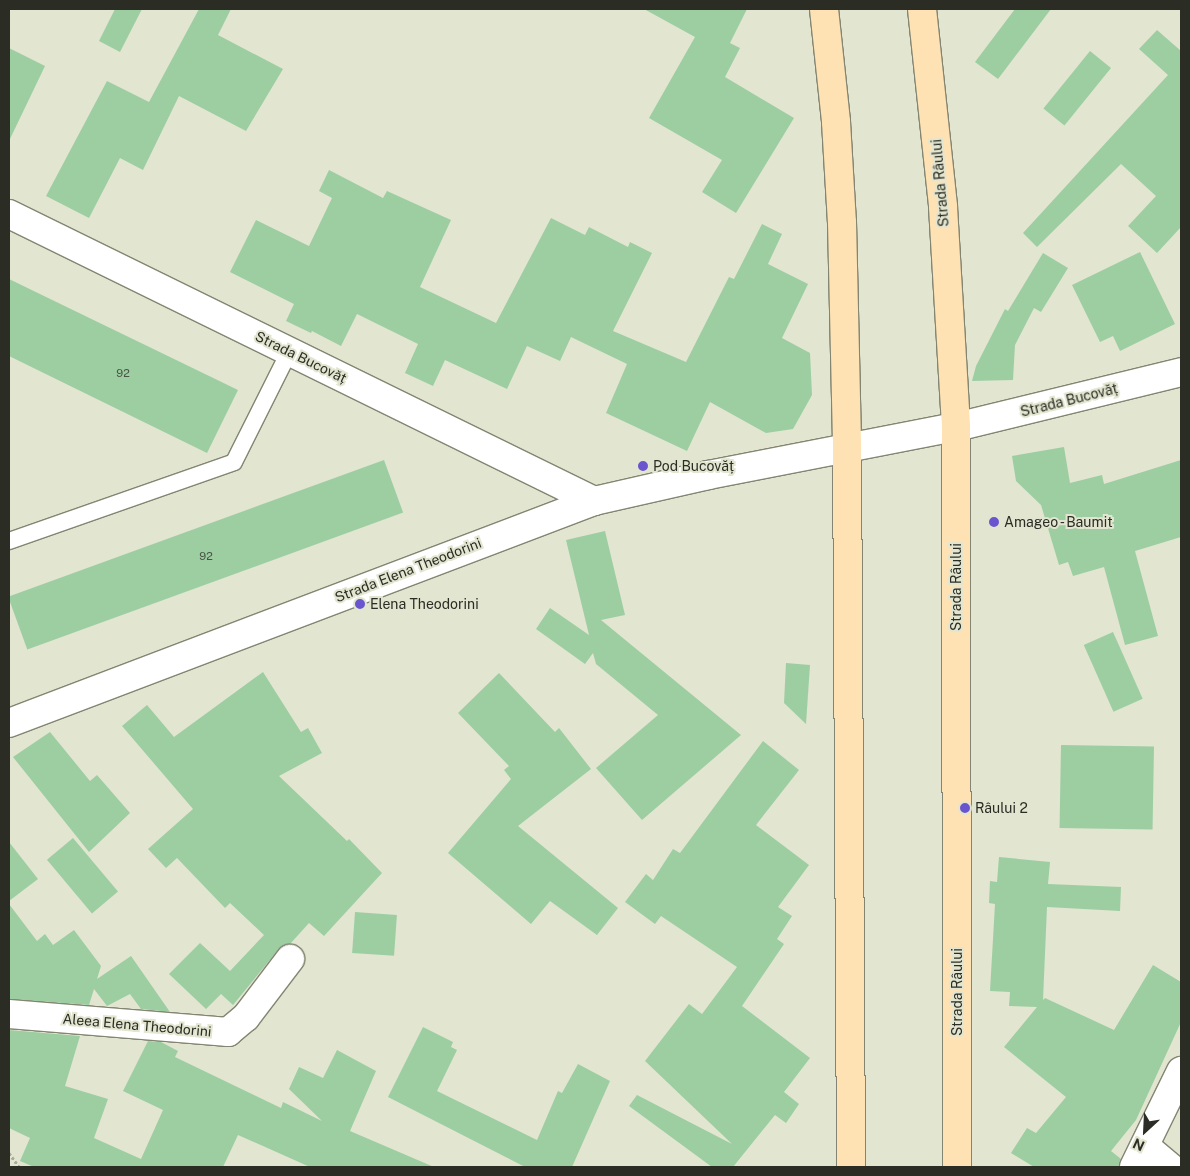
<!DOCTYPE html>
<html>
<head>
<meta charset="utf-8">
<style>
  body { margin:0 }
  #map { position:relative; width:1190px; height:1176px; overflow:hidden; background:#e2e5cf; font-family:"Public Sans",sans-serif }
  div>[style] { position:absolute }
  .building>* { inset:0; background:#9dcea2; transform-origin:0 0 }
  .path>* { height:3px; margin-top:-1.5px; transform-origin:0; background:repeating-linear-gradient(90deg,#aaac9a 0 2.5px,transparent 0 5px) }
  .roads { filter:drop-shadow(1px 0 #838572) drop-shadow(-1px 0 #838572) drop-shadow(0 1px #838572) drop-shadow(0 -1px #838572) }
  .lane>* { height:16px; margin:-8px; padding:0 8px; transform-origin:8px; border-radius:8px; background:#fff }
  .street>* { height:28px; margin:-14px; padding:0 14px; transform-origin:14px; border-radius:14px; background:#fff }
  .secondary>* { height:28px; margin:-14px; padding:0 14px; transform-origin:14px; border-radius:14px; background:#fff }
  .primary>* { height:28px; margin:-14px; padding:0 14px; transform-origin:14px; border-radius:14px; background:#ffe2b3 }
  .dots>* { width:14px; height:14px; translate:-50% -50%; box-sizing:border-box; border:2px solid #e2e5cf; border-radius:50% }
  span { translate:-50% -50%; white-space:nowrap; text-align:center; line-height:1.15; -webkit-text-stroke:4px #e2e5cf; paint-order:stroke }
  .number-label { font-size:11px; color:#485444 }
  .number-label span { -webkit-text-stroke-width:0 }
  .street-label { font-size:14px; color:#2b2c24 }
  .poi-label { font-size:14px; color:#2b2c24 }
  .left { translate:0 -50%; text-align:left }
  .frame { position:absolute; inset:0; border:10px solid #2b2c24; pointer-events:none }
  .north { position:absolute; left:1120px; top:1106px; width:50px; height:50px; -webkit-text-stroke:4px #e2e5cf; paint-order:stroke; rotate:205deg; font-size:14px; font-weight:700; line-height:20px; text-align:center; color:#2b2c24 }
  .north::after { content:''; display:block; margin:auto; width:18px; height:22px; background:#2b2c24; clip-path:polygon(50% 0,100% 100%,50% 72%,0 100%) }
</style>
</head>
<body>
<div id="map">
  <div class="building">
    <i style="clip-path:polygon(115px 9px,142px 9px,120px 52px,99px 41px)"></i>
    <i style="clip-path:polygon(199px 9px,231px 9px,218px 35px,283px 69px,246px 131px,179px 96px,143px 170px,120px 158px,89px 218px,46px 196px,107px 81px,149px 102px)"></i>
    <i style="clip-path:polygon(644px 9px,747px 9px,730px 43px,740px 48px,725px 77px,794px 118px,736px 213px,702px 192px,722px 160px,649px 118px,695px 37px)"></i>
    <i style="clip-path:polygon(1015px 9px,1051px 9px,998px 79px,975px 62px)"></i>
    <i style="clip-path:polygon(1157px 30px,1181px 51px,1181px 227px,1157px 253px,1128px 226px,1156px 196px,1121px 164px,1037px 247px,1023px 233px,1168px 75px,1139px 49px)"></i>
    <i style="clip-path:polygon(9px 48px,45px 66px,9px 141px)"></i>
    <i style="left:1090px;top:51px;width:27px;height:74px;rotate:39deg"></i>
    <i style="clip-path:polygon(329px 170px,383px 198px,387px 191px,451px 220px,420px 287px,496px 323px,551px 218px,585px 235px,589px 227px,628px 247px,630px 242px,652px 253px,613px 331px,686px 362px,729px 277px,734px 279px,762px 224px,782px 234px,768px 264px,808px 284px,782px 338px,810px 353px,812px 395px,793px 429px,766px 433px,710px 402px,687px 451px,606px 413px,627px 364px,571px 337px,560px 361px,527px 346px,507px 389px,445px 360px,433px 386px,405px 373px,418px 344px,357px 314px,341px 346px,312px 331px,311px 333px,286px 321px,294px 304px,230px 272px,256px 220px,309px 246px,332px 198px,319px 191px)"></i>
    <i style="clip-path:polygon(1140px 252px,1175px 324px,1120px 351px,1113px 336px,1100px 342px,1072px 285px)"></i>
    <i style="clip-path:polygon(1043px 253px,1068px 268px,1041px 312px,1034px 308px,1015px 345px,1013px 380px,972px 381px,976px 366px,1005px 309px,1008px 311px)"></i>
    <i style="clip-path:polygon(9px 279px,238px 390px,207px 453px,9px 356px)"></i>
    <i style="clip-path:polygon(1064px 447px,1070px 483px,1102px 475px,1104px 484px,1181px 460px,1181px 537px,1135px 551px,1158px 636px,1125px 645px,1104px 567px,1073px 576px,1068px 562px,1059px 565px,1041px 505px,1016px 481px,1012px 456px)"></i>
    <i style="left:384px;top:460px;width:56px;height:400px;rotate:70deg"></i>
    <i style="clip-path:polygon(605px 531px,625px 615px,601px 620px,741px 735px,642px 820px,596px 768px,658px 715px,596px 664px,593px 653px,585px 664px,536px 629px,550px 608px,589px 635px,566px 540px)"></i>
    <i style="left:1113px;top:632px;width:73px;height:32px;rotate:66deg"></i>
    <i style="clip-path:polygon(786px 663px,810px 665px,806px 724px,784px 703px)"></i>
    <i style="clip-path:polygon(263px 672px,301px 732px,308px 728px,322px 753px,279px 776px,347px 841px,349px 839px,382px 873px,324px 936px,309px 923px,290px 944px,278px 950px,233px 1005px,221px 994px,206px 1009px,169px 974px,200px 943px,230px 971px,264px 935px,230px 903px,225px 908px,177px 858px,166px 868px,148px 849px,193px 809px,122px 726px,147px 705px,174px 737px)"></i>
    <i style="clip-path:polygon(499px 673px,555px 732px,559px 728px,591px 769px,518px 826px,618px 908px,597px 935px,550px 901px,531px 924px,448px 853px,511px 779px,504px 770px,509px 766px,458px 713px)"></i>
    <i style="clip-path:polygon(50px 732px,90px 781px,97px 775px,130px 813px,89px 852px,13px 757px)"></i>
    <i style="clip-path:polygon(763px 741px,799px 770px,756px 825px,809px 865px,778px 907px,792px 916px,777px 939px,784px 944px,742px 1006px,810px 1058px,784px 1092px,799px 1104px,786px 1123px,775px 1115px,733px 1167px,712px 1167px,629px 1106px,637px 1095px,732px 1144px,645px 1061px,689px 1004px,702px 1014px,737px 967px,661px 916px,655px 924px,625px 902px,646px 874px,653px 880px,673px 849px,680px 853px)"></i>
    <i style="left:1061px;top:745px;width:93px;height:83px;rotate:1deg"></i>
    <i style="left:73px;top:838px;width:70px;height:34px;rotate:50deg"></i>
    <i style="clip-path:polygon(9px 842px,38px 879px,9px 901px)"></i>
    <i style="clip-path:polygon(999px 857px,1050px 862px,1048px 884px,1121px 887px,1120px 911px,1047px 907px,1043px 1000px,1045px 998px,1114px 1030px,1153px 965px,1181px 982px,1181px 1022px,1136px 1120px,1111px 1151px,1121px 1159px,1119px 1167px,1034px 1167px,1011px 1153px,1027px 1128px,1036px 1133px,1066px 1097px,1004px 1047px,1037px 1007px,1009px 1006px,1010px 992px,990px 991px,995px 904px,989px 903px,990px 881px,997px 882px)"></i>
    <i style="clip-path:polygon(9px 904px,37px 941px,45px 934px,53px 945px,74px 930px,101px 966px,97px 979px,131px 956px,170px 1012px,141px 1009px,130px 994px,107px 1006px,94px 989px,89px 1005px,9px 999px)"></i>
    <i style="left:355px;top:912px;width:42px;height:41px;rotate:4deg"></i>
    <i style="clip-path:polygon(423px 1027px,453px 1042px,451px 1047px,457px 1050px,437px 1091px,537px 1140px,558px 1091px,562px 1093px,578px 1064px,610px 1081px,572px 1167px,525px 1167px,388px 1097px)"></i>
    <i style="clip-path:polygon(9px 1030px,80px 1036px,65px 1086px,108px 1099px,94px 1138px,141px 1159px,163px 1110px,123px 1091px,148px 1041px,161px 1042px,178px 1051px,175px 1057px,281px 1108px,283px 1102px,322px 1121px,289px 1089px,299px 1067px,323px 1078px,337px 1050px,376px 1071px,350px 1131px,434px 1167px,310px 1167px,238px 1135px,223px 1167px,34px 1167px,20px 1161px,30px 1138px,9px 1128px)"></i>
  </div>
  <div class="path">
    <i style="left:9px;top:1153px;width:17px;rotate:54deg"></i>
  </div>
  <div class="roads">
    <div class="lane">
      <i style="left:9px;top:541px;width:238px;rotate:-19.3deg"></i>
      <i style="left:234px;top:462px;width:123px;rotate:-63.4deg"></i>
    </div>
    <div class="street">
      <i style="left:9px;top:1014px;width:220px;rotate:4.7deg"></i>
      <i style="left:228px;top:1032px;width:23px;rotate:-40deg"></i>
      <i style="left:246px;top:1017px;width:73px;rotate:-52.8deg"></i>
      <i style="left:1145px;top:1146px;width:33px;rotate:40deg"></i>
      <i style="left:1134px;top:1167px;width:107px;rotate:-63.9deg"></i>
    </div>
    <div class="secondary">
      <i style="left:9px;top:214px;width:652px;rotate:26.13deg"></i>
      <i style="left:9px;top:723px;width:626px;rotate:-20.78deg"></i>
      <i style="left:594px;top:501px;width:117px;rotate:-12.8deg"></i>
      <i style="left:708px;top:475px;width:253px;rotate:-11deg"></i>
      <i style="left:956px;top:427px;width:232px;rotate:-13.7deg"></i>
    </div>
    <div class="primary">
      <i style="left:824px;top:9px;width:114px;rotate:83.9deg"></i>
      <i style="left:836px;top:122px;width:100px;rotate:86.6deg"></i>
      <i style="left:842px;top:222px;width:225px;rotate:88.7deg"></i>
      <i style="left:847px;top:447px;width:720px;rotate:89.68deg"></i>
      <i style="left:922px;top:9px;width:199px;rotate:83.9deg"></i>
      <i style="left:943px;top:207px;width:220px;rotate:86.6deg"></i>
      <i style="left:956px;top:427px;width:740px;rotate:89.92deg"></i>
    </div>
  </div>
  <div class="dots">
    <i style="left:643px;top:466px;background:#6a55cf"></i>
    <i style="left:994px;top:522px;background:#6a55cf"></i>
    <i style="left:360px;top:604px;background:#6a55cf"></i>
    <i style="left:965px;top:808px;background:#6a55cf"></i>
  </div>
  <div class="number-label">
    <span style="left:123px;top:373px">92</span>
    <span style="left:206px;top:556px">92</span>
  </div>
  <div class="street-label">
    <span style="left:940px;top:183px;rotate:-95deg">Strada Râului</span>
    <span style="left:301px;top:357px;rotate:26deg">Strada Bucovăț</span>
    <span style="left:1069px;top:400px;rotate:-14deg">Strada Bucovăț</span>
    <span style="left:408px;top:570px;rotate:-21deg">Strada Elena Theodorini</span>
    <span style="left:956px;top:587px;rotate:-90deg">Strada Râului</span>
    <span style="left:957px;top:992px;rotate:-90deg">Strada Râului</span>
    <span style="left:137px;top:1025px;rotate:5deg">Aleea Elena Theodorini</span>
  </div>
  <div class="poi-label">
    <span class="left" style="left:653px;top:466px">Pod Bucovăț</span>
    <span class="left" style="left:1004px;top:522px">Amageo - Baumit</span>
    <span class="left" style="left:370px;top:604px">Elena Theodorini</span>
    <span class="left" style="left:975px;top:808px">Râului 2</span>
  </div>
  <div class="frame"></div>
  <div class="north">N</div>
</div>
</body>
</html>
